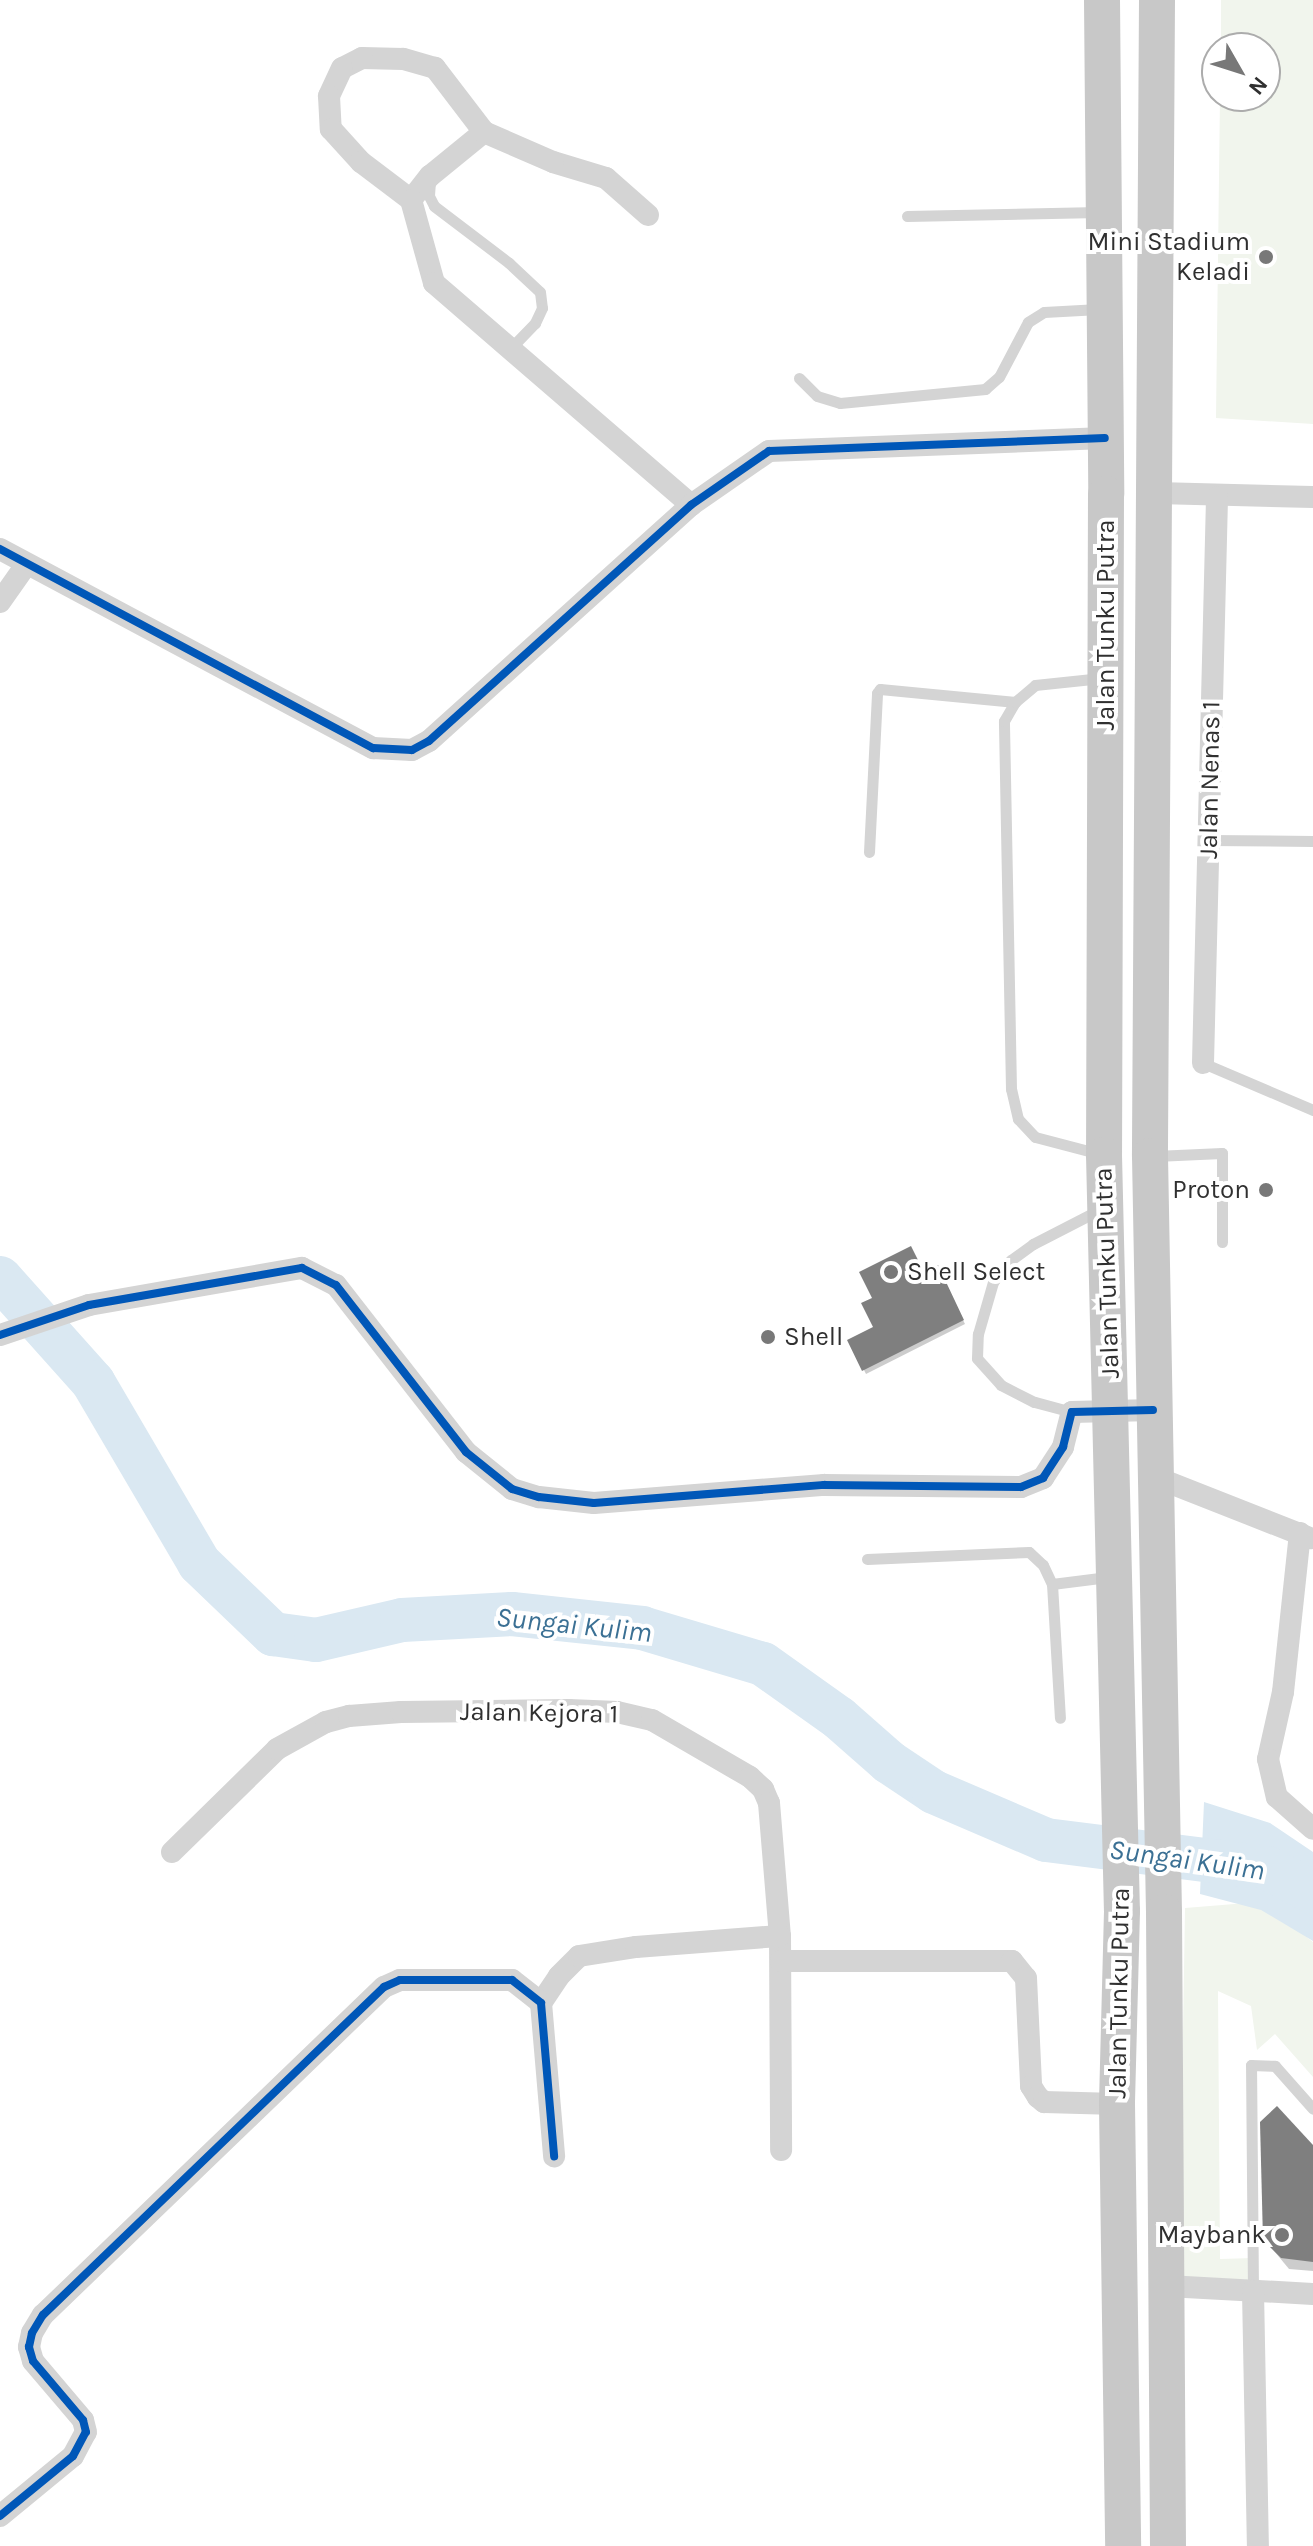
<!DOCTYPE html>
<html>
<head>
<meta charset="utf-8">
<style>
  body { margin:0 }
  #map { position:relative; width:1313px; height:2546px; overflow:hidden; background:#fff; font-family:Karla,sans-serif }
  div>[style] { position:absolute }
  .green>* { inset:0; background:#f1f5ed }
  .water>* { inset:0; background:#dae8f2 }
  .shadow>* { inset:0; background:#0003 }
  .river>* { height:44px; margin:-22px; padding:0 22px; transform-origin:22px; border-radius:22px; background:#dae8f2 }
  .building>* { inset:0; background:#7f7f7f }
  .lane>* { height:11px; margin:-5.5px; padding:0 5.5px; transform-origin:5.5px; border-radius:5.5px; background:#d4d4d4 }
  .street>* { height:22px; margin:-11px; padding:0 11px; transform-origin:11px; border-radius:11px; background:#d4d4d4 }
  .primary>* { height:36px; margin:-18px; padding:0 18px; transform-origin:18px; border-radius:18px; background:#c8c8c8 }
  .cycleway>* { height:8px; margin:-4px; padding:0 4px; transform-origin:4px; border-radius:4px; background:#0057b8 }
  .dots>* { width:22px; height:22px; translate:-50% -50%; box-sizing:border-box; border:4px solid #fff; border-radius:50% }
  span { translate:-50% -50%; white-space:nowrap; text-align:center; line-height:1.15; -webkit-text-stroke:8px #fff; paint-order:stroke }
  .poi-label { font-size:26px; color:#303030 }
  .right { translate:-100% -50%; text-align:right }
  .left { translate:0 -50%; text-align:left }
  .street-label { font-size:26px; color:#303030 }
  .water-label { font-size:28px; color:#3b7094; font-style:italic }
  .north { position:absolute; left:1201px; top:32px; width:80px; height:80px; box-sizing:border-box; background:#fff; border:2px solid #acacac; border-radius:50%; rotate:129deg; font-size:22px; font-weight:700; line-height:32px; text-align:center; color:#303030 }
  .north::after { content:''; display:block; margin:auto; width:28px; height:36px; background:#787878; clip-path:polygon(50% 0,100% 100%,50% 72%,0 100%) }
</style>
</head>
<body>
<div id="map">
  <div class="green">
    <i style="clip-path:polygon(1221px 0,1313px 0,1313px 424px,1216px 418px,1220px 96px,1265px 96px,1265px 48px,1221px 48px)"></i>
    <i style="clip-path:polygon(1247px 1903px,1276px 1913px,1313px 1942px,1313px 2077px,1275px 2034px,1257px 2050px,1251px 2006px,1218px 1991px,1220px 2259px,1253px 2258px,1253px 2291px,1179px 2284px,1185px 1908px)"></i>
  </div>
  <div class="water">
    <i style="clip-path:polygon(1204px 1802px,1270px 1823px,1313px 1852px,1313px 1941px,1261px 1910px,1200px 1894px)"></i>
  </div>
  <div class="shadow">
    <i style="clip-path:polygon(937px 1268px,965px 1324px,866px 1374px,849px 1341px,876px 1328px,923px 1274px)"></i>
    <i style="clip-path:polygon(1313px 2148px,1313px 2271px,1289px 2269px,1265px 2240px)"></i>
  </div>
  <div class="river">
    <i style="left:0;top:1278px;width:140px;rotate:48.2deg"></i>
    <i style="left:93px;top:1382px;width:210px;rotate:59.6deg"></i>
    <i style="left:199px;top:1563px;width:103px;rotate:43.8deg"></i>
    <i style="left:273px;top:1634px;width:43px;rotate:7.9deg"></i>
    <i style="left:316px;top:1640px;width:88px;rotate:-13.1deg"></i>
    <i style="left:402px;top:1620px;width:110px;rotate:-3.1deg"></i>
    <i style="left:512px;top:1614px;width:131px;rotate:6.1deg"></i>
    <i style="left:642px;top:1628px;width:126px;rotate:16.6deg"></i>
    <i style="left:763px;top:1664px;width:93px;rotate:35.4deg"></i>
    <i style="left:839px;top:1718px;width:67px;rotate:41.3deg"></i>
    <i style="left:889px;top:1762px;width:54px;rotate:33.7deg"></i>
    <i style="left:934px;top:1792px;width:122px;rotate:23.2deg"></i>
    <i style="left:1046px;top:1840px;width:223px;rotate:7.2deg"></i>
    <i style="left:1267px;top:1868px;width:52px;rotate:27.6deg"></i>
  </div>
  <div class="building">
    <i style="clip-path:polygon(911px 1246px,924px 1272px,938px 1265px,964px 1320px,862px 1371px,847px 1340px,873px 1327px,861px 1303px,872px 1298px,859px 1272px)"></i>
    <i style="clip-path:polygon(1277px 2106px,1313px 2145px,1313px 2262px,1281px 2258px,1263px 2240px,1260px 2122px)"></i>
  </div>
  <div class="lane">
    <i style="left:430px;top:181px;width:15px;rotate:94deg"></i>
    <i style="left:429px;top:196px;width:11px;rotate:63deg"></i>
    <i style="left:434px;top:206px;width:94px;rotate:37.2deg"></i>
    <i style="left:509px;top:263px;width:42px;rotate:43.1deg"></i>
    <i style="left:540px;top:292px;width:16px;rotate:83deg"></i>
    <i style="left:542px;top:308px;width:17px;rotate:115deg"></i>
    <i style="left:535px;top:323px;width:36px;rotate:134deg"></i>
    <i style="left:907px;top:216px;width:192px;rotate:-1.2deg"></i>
    <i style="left:799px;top:378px;width:25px;rotate:45deg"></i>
    <i style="left:817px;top:396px;width:24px;rotate:17deg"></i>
    <i style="left:840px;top:403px;width:146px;rotate:-5.5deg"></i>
    <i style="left:985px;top:389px;width:18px;rotate:-41deg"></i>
    <i style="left:999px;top:377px;width:62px;rotate:-62.2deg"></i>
    <i style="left:1028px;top:322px;width:19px;rotate:-32deg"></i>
    <i style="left:1044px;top:312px;width:55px;rotate:-3.1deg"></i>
    <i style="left:1208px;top:840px;width:105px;rotate:0.5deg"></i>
    <i style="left:869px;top:852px;width:159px;rotate:-87.1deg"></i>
    <i style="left:877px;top:693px;width:5px;rotate:-53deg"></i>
    <i style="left:880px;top:689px;width:136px;rotate:5.5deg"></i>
    <i style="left:1203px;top:1063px;width:120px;rotate:23.1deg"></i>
    <i style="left:1100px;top:1154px;width:67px;rotate:-165.3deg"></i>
    <i style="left:1035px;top:1137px;width:25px;rotate:-133deg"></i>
    <i style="left:1018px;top:1119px;width:31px;rotate:-103deg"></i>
    <i style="left:1011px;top:1089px;width:368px;rotate:-91.1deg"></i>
    <i style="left:1004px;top:721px;width:22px;rotate:-60deg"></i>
    <i style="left:1015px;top:702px;width:26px;rotate:-40deg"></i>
    <i style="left:1035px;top:685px;width:67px;rotate:-6deg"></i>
    <i style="left:1155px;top:1156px;width:67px;rotate:-2.6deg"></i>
    <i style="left:1222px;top:1153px;width:89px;rotate:90deg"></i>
    <i style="left:1072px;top:1412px;width:39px;rotate:-165deg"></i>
    <i style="left:1034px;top:1402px;width:37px;rotate:-153deg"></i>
    <i style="left:1001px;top:1385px;width:36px;rotate:-132deg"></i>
    <i style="left:977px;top:1358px;width:24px;rotate:-88deg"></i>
    <i style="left:978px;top:1334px;width:54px;rotate:-73.9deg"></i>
    <i style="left:993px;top:1282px;width:28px;rotate:-51deg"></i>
    <i style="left:1011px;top:1260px;width:27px;rotate:-36deg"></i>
    <i style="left:1033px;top:1244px;width:76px;rotate:-27.2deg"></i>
    <i style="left:867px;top:1559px;width:162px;rotate:-2.5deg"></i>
    <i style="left:1029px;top:1552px;width:19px;rotate:43deg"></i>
    <i style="left:1043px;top:1565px;width:21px;rotate:65deg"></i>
    <i style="left:1052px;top:1584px;width:56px;rotate:-7.1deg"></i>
    <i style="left:1052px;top:1584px;width:134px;rotate:86.6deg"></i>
    <i style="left:1253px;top:2291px;width:226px;rotate:-90.5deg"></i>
    <i style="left:1251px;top:2065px;width:24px;rotate:2deg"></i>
    <i style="left:1275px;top:2066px;width:57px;rotate:48.5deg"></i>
  </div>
  <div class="street">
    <i style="left:411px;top:200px;width:31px;rotate:-52deg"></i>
    <i style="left:430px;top:176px;width:70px;rotate:-39.2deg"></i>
    <i style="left:648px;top:215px;width:56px;rotate:-138.6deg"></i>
    <i style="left:606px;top:178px;width:55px;rotate:-163.2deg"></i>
    <i style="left:553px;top:162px;width:75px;rotate:-156.5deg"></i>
    <i style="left:484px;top:132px;width:81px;rotate:-127.4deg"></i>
    <i style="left:435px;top:68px;width:33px;rotate:-164deg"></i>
    <i style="left:403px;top:59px;width:41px;rotate:-178.6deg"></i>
    <i style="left:362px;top:58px;width:22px;rotate:153deg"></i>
    <i style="left:342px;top:68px;width:31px;rotate:115deg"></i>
    <i style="left:329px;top:96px;width:33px;rotate:87deg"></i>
    <i style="left:331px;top:129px;width:45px;rotate:47.7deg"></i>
    <i style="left:361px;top:162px;width:63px;rotate:37.2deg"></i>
    <i style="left:411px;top:200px;width:86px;rotate:74.5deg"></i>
    <i style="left:434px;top:283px;width:340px;rotate:40.8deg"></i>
    <i style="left:1157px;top:493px;width:156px;rotate:1.5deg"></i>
    <i style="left:0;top:549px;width:423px;rotate:28.1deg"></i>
    <i style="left:373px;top:748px;width:39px;rotate:3deg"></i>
    <i style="left:412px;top:750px;width:19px;rotate:-28deg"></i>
    <i style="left:429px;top:741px;width:353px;rotate:-42deg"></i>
    <i style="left:691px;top:505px;width:95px;rotate:-34.7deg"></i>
    <i style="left:769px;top:451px;width:336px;rotate:-2.2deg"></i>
    <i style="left:0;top:602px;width:45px;rotate:-54.9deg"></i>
    <i style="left:1203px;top:1063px;width:566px;rotate:-88.58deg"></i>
    <i style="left:0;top:1335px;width:94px;rotate:-18.6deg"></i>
    <i style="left:89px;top:1305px;width:216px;rotate:-9.9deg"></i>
    <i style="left:302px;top:1268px;width:38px;rotate:27deg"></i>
    <i style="left:336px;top:1285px;width:212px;rotate:52.1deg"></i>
    <i style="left:466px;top:1452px;width:59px;rotate:38.8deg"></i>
    <i style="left:512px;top:1489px;width:28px;rotate:17deg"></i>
    <i style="left:539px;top:1497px;width:55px;rotate:6.2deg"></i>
    <i style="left:594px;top:1503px;width:231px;rotate:-4.5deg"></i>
    <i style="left:824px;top:1485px;width:197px;rotate:0.6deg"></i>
    <i style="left:1021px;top:1487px;width:24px;rotate:-22deg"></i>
    <i style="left:1043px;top:1478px;width:37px;rotate:-57deg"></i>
    <i style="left:1063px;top:1447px;width:36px;rotate:-76deg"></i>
    <i style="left:1072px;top:1412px;width:81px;rotate:-1.4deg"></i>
    <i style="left:1155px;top:1477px;width:167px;rotate:21.5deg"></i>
    <i style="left:1300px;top:1533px;width:160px;rotate:96.1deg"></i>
    <i style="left:1283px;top:1692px;width:69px;rotate:102.6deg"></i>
    <i style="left:1268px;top:1759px;width:39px;rotate:77deg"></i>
    <i style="left:1277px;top:1797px;width:48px;rotate:41.6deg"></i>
    <i style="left:172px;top:1852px;width:147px;rotate:-44.4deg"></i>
    <i style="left:277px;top:1749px;width:56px;rotate:-28.9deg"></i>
    <i style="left:326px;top:1722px;width:24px;rotate:-15deg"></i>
    <i style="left:349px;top:1716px;width:52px;rotate:-4.4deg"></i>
    <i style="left:401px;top:1712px;width:168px;rotate:-0.7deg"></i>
    <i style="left:569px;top:1710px;width:48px;rotate:2.4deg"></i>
    <i style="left:617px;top:1712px;width:36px;rotate:13deg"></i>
    <i style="left:652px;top:1720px;width:113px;rotate:30.2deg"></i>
    <i style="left:750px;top:1777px;width:18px;rotate:43deg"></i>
    <i style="left:763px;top:1789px;width:15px;rotate:67deg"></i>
    <i style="left:769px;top:1803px;width:133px;rotate:85.3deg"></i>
    <i style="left:780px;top:1936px;width:214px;rotate:89.7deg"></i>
    <i style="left:781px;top:1961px;width:231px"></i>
    <i style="left:1012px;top:1961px;width:22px;rotate:51deg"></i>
    <i style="left:1026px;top:1978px;width:108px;rotate:87.3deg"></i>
    <i style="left:1031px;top:2086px;width:13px;rotate:58deg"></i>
    <i style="left:1038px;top:2097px;width:8px;rotate:40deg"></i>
    <i style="left:1044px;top:2102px;width:73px;rotate:1.6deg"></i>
    <i style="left:541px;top:2003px;width:32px;rotate:-56deg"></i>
    <i style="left:559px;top:1976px;width:28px;rotate:-45deg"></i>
    <i style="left:579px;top:1956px;width:58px;rotate:-9deg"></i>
    <i style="left:636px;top:1947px;width:144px;rotate:-4.4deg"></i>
    <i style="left:1167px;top:2286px;width:146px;rotate:3.1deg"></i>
    <i style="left:1253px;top:2291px;width:255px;rotate:88.9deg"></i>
    <i style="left:0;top:2516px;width:94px;rotate:-39.4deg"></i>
    <i style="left:73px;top:2456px;width:27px;rotate:-62deg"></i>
    <i style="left:86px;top:2432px;width:12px;rotate:-104deg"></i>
    <i style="left:83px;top:2420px;width:77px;rotate:-130.3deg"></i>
    <i style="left:33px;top:2361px;width:15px;rotate:-106deg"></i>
    <i style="left:29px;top:2347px;width:14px;rotate:-78deg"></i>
    <i style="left:32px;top:2333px;width:21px;rotate:-59deg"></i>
    <i style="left:43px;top:2315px;width:473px;rotate:-43.9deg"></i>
    <i style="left:384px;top:1987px;width:17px;rotate:-24deg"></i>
    <i style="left:400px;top:1980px;width:112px"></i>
    <i style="left:512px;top:1980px;width:37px;rotate:38deg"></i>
    <i style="left:541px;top:2003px;width:154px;rotate:85.1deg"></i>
  </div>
  <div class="primary">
    <i style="left:1102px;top:0;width:494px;rotate:89.5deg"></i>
    <i style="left:1106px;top:494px;width:661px;rotate:90.17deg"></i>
    <i style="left:1104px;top:1155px;width:756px;rotate:88.64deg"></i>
    <i style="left:1122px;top:1911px;width:193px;rotate:91.5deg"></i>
    <i style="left:1117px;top:2104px;width:442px;rotate:89.2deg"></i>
    <i style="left:1157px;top:0;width:1156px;rotate:90.35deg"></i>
    <i style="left:1150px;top:1156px;width:756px;rotate:88.94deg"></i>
    <i style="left:1164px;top:1912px;width:634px;rotate:89.64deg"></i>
  </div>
  <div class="cycleway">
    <i style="left:0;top:549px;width:423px;rotate:28.1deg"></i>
    <i style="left:373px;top:748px;width:39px;rotate:3deg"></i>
    <i style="left:412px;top:750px;width:19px;rotate:-28deg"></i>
    <i style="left:429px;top:741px;width:353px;rotate:-42deg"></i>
    <i style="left:691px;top:505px;width:95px;rotate:-34.7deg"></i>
    <i style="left:769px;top:451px;width:336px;rotate:-2.2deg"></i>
    <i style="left:0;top:1335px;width:94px;rotate:-18.6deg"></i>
    <i style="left:89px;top:1305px;width:216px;rotate:-9.9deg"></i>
    <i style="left:302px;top:1268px;width:38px;rotate:27deg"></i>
    <i style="left:336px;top:1285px;width:212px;rotate:52.1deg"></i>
    <i style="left:466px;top:1452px;width:59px;rotate:38.8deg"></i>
    <i style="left:512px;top:1489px;width:28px;rotate:17deg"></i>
    <i style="left:539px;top:1497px;width:55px;rotate:6.2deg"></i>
    <i style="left:594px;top:1503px;width:231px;rotate:-4.5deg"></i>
    <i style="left:824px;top:1485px;width:197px;rotate:0.6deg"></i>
    <i style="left:1021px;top:1487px;width:24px;rotate:-22deg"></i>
    <i style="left:1043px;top:1478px;width:37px;rotate:-57deg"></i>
    <i style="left:1063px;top:1447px;width:36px;rotate:-76deg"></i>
    <i style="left:1072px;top:1412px;width:81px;rotate:-1.4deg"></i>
    <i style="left:0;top:2516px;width:94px;rotate:-39.4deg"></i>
    <i style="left:73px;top:2456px;width:27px;rotate:-62deg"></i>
    <i style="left:86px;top:2432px;width:12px;rotate:-104deg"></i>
    <i style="left:83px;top:2420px;width:77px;rotate:-130.3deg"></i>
    <i style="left:33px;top:2361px;width:15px;rotate:-106deg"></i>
    <i style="left:29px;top:2347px;width:14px;rotate:-78deg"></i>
    <i style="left:32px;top:2333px;width:21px;rotate:-59deg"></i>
    <i style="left:43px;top:2315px;width:473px;rotate:-43.9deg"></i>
    <i style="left:384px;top:1987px;width:17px;rotate:-24deg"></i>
    <i style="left:400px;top:1980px;width:112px"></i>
    <i style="left:512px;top:1980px;width:37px;rotate:38deg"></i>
    <i style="left:541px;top:2003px;width:154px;rotate:85.1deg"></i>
  </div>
  <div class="dots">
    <i style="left:1266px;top:257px;background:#787878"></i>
    <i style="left:1266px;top:1190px;background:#787878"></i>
    <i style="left:891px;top:1272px;background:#787878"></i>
    <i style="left:768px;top:1337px;background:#787878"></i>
    <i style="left:1282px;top:2235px;background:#787878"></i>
  </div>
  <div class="poi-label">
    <span class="right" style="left:1250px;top:257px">Mini Stadium<br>Keladi</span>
    <span class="right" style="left:1250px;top:1190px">Proton</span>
    <span class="left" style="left:907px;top:1272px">Shell Select</span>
    <span class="left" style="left:784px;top:1337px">Shell</span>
    <span class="right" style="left:1266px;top:2235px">Maybank</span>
  </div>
  <div class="street-label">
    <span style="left:1106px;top:625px;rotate:-90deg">Jalan Tunku Putra</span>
    <span style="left:1210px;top:780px;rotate:-89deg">Jalan Nenas 1</span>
    <span style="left:1107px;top:1273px;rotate:-92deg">Jalan Tunku Putra</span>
    <span style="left:539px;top:1713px;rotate:1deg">Jalan Kejora 1</span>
    <span style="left:1119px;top:1993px;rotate:-89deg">Jalan Tunku Putra</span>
  </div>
  <div class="water-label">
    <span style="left:574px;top:1625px;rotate:6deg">Sungai Kulim</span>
    <span style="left:1187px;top:1860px;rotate:8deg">Sungai Kulim</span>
  </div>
  <div class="north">N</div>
</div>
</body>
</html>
